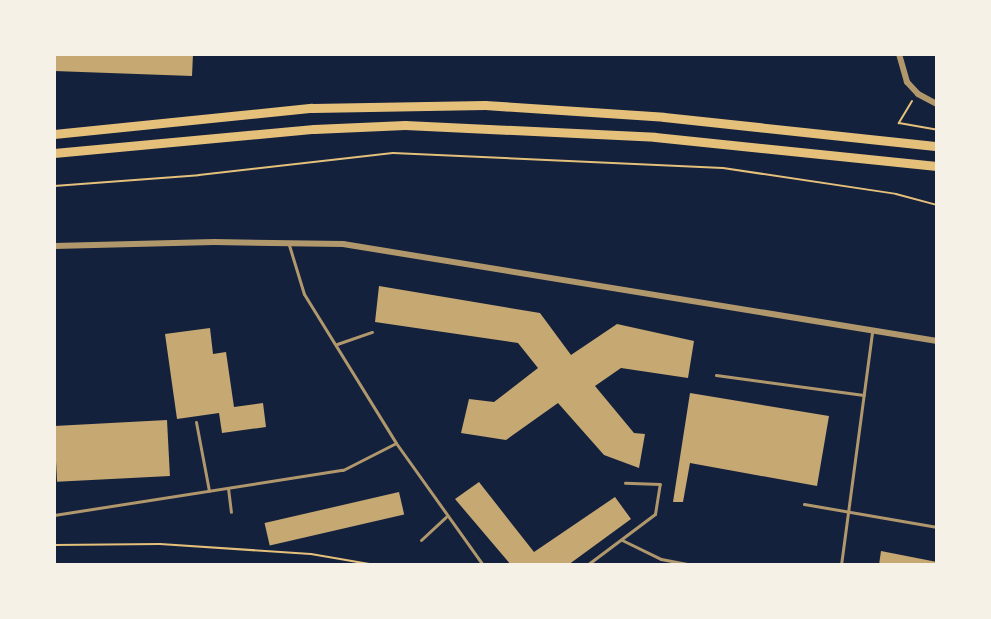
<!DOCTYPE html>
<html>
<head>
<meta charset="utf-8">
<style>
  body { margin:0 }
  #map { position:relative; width:991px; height:619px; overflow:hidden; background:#14213d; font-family:Poppins,sans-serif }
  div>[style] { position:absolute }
  .building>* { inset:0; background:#c6a872; transform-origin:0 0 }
  .path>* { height:2px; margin:-1px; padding:0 1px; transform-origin:1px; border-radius:1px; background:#e5c07b }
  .service>* { height:3px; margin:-1.5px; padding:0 1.5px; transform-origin:1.5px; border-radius:1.5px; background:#b1986c }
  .minor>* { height:6px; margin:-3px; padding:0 3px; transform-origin:3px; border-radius:3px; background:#b1986c }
  .primary>* { height:9px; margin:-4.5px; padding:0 4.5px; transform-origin:4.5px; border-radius:4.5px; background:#e5c07b }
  span { translate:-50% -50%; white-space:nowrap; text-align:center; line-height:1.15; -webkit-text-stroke:4.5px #f6f1e7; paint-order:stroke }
  .frame { position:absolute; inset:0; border:56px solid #f6f1e7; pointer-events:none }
</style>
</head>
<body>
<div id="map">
  <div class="building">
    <i style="clip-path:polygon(54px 54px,193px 54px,192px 76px,54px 71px)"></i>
    <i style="clip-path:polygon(379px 286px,540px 313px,571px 355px,617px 324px,694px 341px,688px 378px,621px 368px,595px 386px,634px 433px,645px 434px,639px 468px,604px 455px,558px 403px,506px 440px,461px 433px,469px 399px,494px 402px,538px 368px,518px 343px,375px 322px)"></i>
    <i style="clip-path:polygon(210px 328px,213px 354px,226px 352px,234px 407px,263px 403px,266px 427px,222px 433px,219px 413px,177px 419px,165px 334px)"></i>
    <i style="clip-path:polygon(690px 393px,829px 416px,817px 486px,690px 463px,683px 502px,673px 502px)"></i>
    <i style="left:167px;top:420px;width:56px;height:113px;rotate:87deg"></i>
    <i style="clip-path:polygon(479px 482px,534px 552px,615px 497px,631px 519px,568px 565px,511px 565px,455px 499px)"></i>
    <i style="left:399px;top:492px;width:23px;height:138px;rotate:77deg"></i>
    <i style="clip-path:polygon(881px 551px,937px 562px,937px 565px,879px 565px)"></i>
  </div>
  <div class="path">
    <i style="left:912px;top:101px;width:26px;rotate:121deg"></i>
    <i style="left:899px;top:123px;width:39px;rotate:10deg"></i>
    <i style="left:54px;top:186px;width:145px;rotate:-4.3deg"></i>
    <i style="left:199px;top:175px;width:195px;rotate:-6.5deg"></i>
    <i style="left:393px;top:153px;width:330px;rotate:2.6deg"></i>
    <i style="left:723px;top:168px;width:175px;rotate:8.5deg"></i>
    <i style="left:896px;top:194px;width:42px;rotate:15deg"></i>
    <i style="left:54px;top:545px;width:106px;rotate:-0.5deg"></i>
    <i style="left:160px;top:544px;width:151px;rotate:3.8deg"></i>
    <i style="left:311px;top:554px;width:65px;rotate:9.8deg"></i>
  </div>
  <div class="service">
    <i style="left:289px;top:245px;width:51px;rotate:73deg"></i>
    <i style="left:304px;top:294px;width:175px;rotate:58.3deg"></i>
    <i style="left:396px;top:443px;width:150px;rotate:54.5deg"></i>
    <i style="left:337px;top:344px;width:37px;rotate:-19deg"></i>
    <i style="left:716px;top:375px;width:149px;rotate:7.7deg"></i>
    <i style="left:196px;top:422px;width:70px;rotate:79.3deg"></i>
    <i style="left:228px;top:488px;width:24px;rotate:83deg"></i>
    <i style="left:804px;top:504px;width:135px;rotate:9.8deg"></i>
    <i style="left:54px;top:515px;width:292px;rotate:-8.9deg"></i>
    <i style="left:343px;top:470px;width:59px;rotate:-27deg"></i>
    <i style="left:421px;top:540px;width:34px;rotate:-43deg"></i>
    <i style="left:622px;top:540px;width:43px;rotate:26deg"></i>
    <i style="left:661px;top:559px;width:33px;rotate:11deg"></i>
    <i style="left:587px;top:565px;width:85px;rotate:-36.9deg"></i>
    <i style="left:655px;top:514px;width:30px;rotate:-81deg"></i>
    <i style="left:660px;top:484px;width:35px;rotate:-178deg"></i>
    <i style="left:841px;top:565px;width:235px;rotate:-82.4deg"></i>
  </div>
  <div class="minor">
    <i style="left:899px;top:54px;width:29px;rotate:74deg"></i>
    <i style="left:907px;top:82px;width:16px;rotate:47deg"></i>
    <i style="left:918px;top:94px;width:21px;rotate:28deg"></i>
    <i style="left:54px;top:246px;width:160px;rotate:-1.4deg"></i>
    <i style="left:214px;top:242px;width:129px;rotate:0.9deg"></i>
    <i style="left:343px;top:244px;width:602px;rotate:9.27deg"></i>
  </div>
  <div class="primary">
    <i style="left:54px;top:134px;width:259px;rotate:-5.8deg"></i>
    <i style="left:312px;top:108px;width:173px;rotate:-1deg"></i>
    <i style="left:485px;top:105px;width:179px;rotate:3.8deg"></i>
    <i style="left:664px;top:117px;width:275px;rotate:6.1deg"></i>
    <i style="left:54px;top:153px;width:261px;rotate:-5.3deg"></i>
    <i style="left:314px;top:129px;width:91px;rotate:-2.5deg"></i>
    <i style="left:405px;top:125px;width:250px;rotate:2.7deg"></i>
    <i style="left:655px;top:137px;width:283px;rotate:5.9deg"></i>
  </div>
  <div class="frame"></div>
</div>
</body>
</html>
